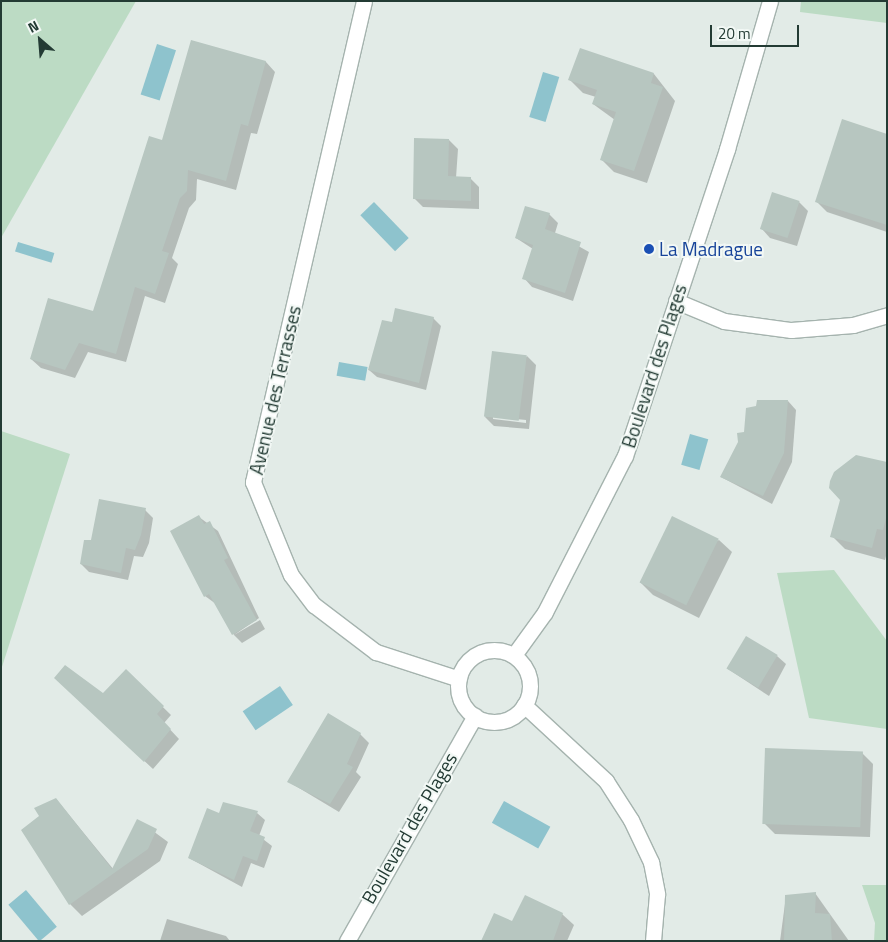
<!DOCTYPE html>
<html>
<head>
<meta charset="utf-8">
<style>
  body { margin:0 }
  #map { position:relative; width:888px; height:942px; overflow:hidden; background:#e2ebe7; font-family:"Titillium Web",sans-serif }
  div>[style] { position:absolute }
  .green>* { inset:0; background:#bcdbc4 }
  .water>* { inset:0; background:#8ec3cd; transform-origin:0 0 }
  .shadow>* { inset:0; background:#0003 }
  .building>* { inset:0; background:#b7c6c0; transform-origin:0 0 }
  .roads { filter:drop-shadow(1px 0 #a5b3ae) drop-shadow(-1px 0 #a5b3ae) drop-shadow(0 1px #a5b3ae) drop-shadow(0 -1px #a5b3ae) }
  .minor>* { height:15px; margin:-7.5px; padding:0 7.5px; transform-origin:7.5px; border-radius:7.5px; background:#fff }
  .secondary>* { height:15px; margin:-7.5px; padding:0 7.5px; transform-origin:7.5px; border-radius:7.5px; background:#fff }
  .secondary>.ring { margin:-7.5px; padding:0; box-sizing:content-box; background:none; border:15px solid #fff; border-radius:50% }
  .dots>* { width:14px; height:14px; translate:-50% -50%; box-sizing:border-box; border:2px solid #f2f8f5; border-radius:50% }
  span { translate:-50% -50%; white-space:nowrap; text-align:center; line-height:1.15; -webkit-text-stroke:4px #f2f8f5; paint-order:stroke }
  .transit-label { font-size:19px; color:#164399 }
  .left { translate:0 -50%; text-align:left }
  .street-label { font-size:19px; color:#233b34 }
  .frame { position:absolute; inset:0; border:2px solid #233b34; pointer-events:none }
  .north { position:absolute; left:15px; top:15px; width:50px; height:50px; -webkit-text-stroke:4px #f2f8f5; paint-order:stroke; rotate:333deg; font-size:14px; font-weight:700; line-height:20px; text-align:center; color:#233b34 }
  .north::after { content:''; display:block; margin:auto; width:18px; height:22px; background:#233b34; clip-path:polygon(50% 0,100% 100%,50% 72%,0 100%) }
  .scale { position:absolute; left:710px; top:25px; width:89px; height:22px; box-sizing:border-box; border:2px solid #233b34; border-top:0; padding-left:6px; font-size:15px; line-height:18px; white-space:nowrap; color:#233b34; -webkit-text-stroke:4px #f2f8f5; paint-order:stroke }
</style>
</head>
<body>
<div id="map">
  <div class="green">
    <i style="clip-path:polygon(1px 1px,136px 1px,1px 238px)"></i>
    <i style="clip-path:polygon(801px 1px,887px 1px,887px 23px,800px 12px)"></i>
    <i style="clip-path:polygon(1px 431px,70px 454px,1px 670px)"></i>
    <i style="clip-path:polygon(834px 570px,887px 641px,887px 729px,809px 718px,777px 573px)"></i>
    <i style="clip-path:polygon(862px 885px,887px 885px,887px 941px,874px 941px,875px 923px)"></i>
  </div>
  <div class="water">
    <i style="left:157px;top:44px;width:20px;height:53px;rotate:18deg"></i>
    <i style="left:543px;top:72px;width:17px;height:47px;rotate:17deg"></i>
    <i style="left:374px;top:202px;width:50px;height:19px;rotate:46deg"></i>
    <i style="left:18px;top:242px;width:38px;height:10px;rotate:17deg"></i>
    <i style="left:339px;top:362px;width:29px;height:14px;rotate:10deg"></i>
    <i style="left:690px;top:434px;width:19px;height:32px;rotate:16deg"></i>
    <i style="left:280px;top:686px;width:23px;height:45px;rotate:56deg"></i>
    <i style="left:504px;top:801px;width:53px;height:25px;rotate:29deg"></i>
    <i style="left:26px;top:890px;width:48px;height:23px;rotate:50deg"></i>
  </div>
  <div class="shadow">
    <i style="clip-path:polygon(192px 41px,266px 62px,275px 72px,257px 134px,251px 133px,236px 190px,197px 179px,196px 200px,189px 208px,172px 258px,178px 264px,165px 303px,145px 296px,126px 362px,88px 352px,75px 378px,41px 368px,31px 359px,94px 313px,163px 142px)"></i>
    <i style="clip-path:polygon(654px 74px,675px 101px,647px 183px,614px 172px,601px 159px,615px 120px,593px 104px,596px 97px,583px 93px,570px 80px)"></i>
    <i style="clip-path:polygon(887px 135px,887px 232px,827px 212px,816px 201px)"></i>
    <i style="clip-path:polygon(449px 140px,458px 149px,456px 178px,470px 178px,479px 187px,479px 209px,423px 207px,414px 198px)"></i>
    <i style="clip-path:polygon(799px 202px,808px 211px,797px 246px,770px 238px,762px 229px)"></i>
    <i style="clip-path:polygon(549px 214px,558px 223px,555px 233px,589px 252px,573px 301px,532px 287px,524px 278px,533px 249px,516px 238px)"></i>
    <i style="clip-path:polygon(433px 318px,441px 326px,426px 390px,377px 377px,369px 370px)"></i>
    <i style="clip-path:polygon(evenodd,527px 356px,536px 365px,529px 429px,494px 426px,485px 417px,527px 356px,493px 417px,526px 420px,526px 423px,493px 419px,493px 417px)"></i>
    <i style="clip-path:polygon(788px 401px,796px 410px,792px 462px,772px 504px,721px 477px,745px 433px)"></i>
    <i style="clip-path:polygon(887px 463px,887px 552px,885px 560px,845px 549px,832px 536px,841px 500px)"></i>
    <i style="clip-path:polygon(145px 510px,153px 518px,149px 543px,143px 557px,134px 556px,128px 580px,89px 572px,81px 564px,92px 541px)"></i>
    <i style="clip-path:polygon(199px 517px,218px 531px,259px 618px,234px 635px,216px 604px,205px 596px)"></i>
    <i style="clip-path:polygon(719px 540px,732px 552px,699px 618px,653px 595px,640px 582px)"></i>
    <i style="clip-path:polygon(260px 620px,265px 629px,242px 643px,234px 635px)"></i>
    <i style="clip-path:polygon(777px 656px,786px 664px,769px 696px,728px 669px)"></i>
    <i style="clip-path:polygon(126px 671px,171px 715px,164px 723px,179px 739px,153px 769px,64px 686px,103px 695px)"></i>
    <i style="clip-path:polygon(360px 734px,369px 743px,356px 772px,361px 777px,339px 812px,289px 782px)"></i>
    <i style="clip-path:polygon(862px 753px,873px 764px,870px 837px,775px 834px,764px 823px)"></i>
    <i style="clip-path:polygon(56px 799px,114px 870px,138px 820px,168px 842px,160px 861px,82px 916px,70px 904px,40px 816px)"></i>
    <i style="clip-path:polygon(257px 813px,265px 820px,259px 836px,272px 846px,264px 868px,251px 863px,242px 887px,189px 858px)"></i>
    <i style="clip-path:polygon(815px 893px,849px 941px,780px 941px,786px 896px)"></i>
    <i style="clip-path:polygon(562px 914px,574px 925px,567px 941px,491px 941px,512px 923px)"></i>
    <i style="clip-path:polygon(167px 919px,226px 936px,230px 941px,160px 941px)"></i>
  </div>
  <div class="building">
    <i style="clip-path:polygon(191px 40px,266px 61px,248px 126px,241px 124px,226px 181px,188px 170px,187px 191px,180px 198px,162px 251px,169px 253px,155px 294px,135px 287px,116px 354px,79px 343px,65px 370px,30px 359px,48px 298px,93px 311px,149px 136px,162px 140px)"></i>
    <i style="clip-path:polygon(580px 48px,654px 73px,651px 83px,663px 87px,634px 171px,600px 160px,616px 112px,592px 104px,597px 90px,568px 80px)"></i>
    <i style="clip-path:polygon(842px 119px,887px 134px,887px 225px,815px 202px)"></i>
    <i style="clip-path:polygon(414px 138px,449px 139px,448px 176px,471px 177px,471px 201px,413px 199px)"></i>
    <i style="left:772px;top:192px;width:29px;height:39px;rotate:18deg"></i>
    <i style="clip-path:polygon(525px 206px,550px 213px,545px 229px,581px 242px,565px 293px,522px 279px,533px 245px,515px 238px)"></i>
    <i style="clip-path:polygon(395px 308px,434px 317px,419px 383px,368px 370px,382px 320px,392px 322px)"></i>
    <i style="left:492px;top:351px;width:35px;height:66px;rotate:7deg"></i>
    <i style="clip-path:polygon(757px 400px,788px 400px,784px 453px,763px 496px,720px 477px,738px 442px,737px 433px,744px 432px,746px 408px,756px 406px)"></i>
    <i style="clip-path:polygon(856px 455px,887px 462px,887px 514px,883px 530px,877px 529px,872px 548px,830px 537px,840px 500px,829px 488px,830px 481px,834px 472px)"></i>
    <i style="clip-path:polygon(99px 499px,146px 508px,141px 535px,135px 550px,126px 548px,121px 573px,80px 564px,84px 540px,91px 540px)"></i>
    <i style="clip-path:polygon(199px 515px,204px 524px,210px 521px,228px 558px,224px 560px,257px 620px,232px 635px,209px 594px,204px 597px,170px 531px)"></i>
    <i style="left:672px;top:516px;width:52px;height:74px;rotate:26deg"></i>
    <i style="left:746px;top:636px;width:37px;height:38px;rotate:31deg"></i>
    <i style="clip-path:polygon(65px 665px,103px 693px,126px 669px,164px 706px,157px 714px,171px 729px,144px 762px,54px 678px)"></i>
    <i style="clip-path:polygon(328px 713px,361px 733px,347px 764px,353px 767px,330px 804px,287px 782px)"></i>
    <i style="left:765px;top:748px;width:98px;height:76px;rotate:2deg"></i>
    <i style="clip-path:polygon(56px 798px,112px 869px,137px 819px,157px 829px,148px 849px,69px 905px,21px 830px,39px 816px,34px 808px)"></i>
    <i style="clip-path:polygon(223px 802px,258px 811px,250px 831px,265px 837px,257px 861px,243px 856px,234px 880px,188px 858px,207px 808px,219px 813px)"></i>
    <i style="clip-path:polygon(816px 892px,815px 913px,830px 914px,832px 941px,784px 941px,785px 895px)"></i>
    <i style="clip-path:polygon(525px 895px,563px 913px,553px 941px,481px 941px,494px 913px,512px 921px)"></i>
  </div>
  <div class="roads">
    <div class="minor">
      <i style="left:364px;top:1px;width:494px;rotate:103deg"></i>
      <i style="left:253px;top:482px;width:100px;rotate:67.8deg"></i>
      <i style="left:291px;top:575px;width:38px;rotate:53deg"></i>
      <i style="left:314px;top:605px;width:78px;rotate:37.2deg"></i>
      <i style="left:376px;top:652px;width:87px;rotate:18deg"></i>
      <i style="left:676px;top:301px;width:52px;rotate:22.6deg"></i>
      <i style="left:724px;top:321px;width:68px;rotate:7.7deg"></i>
      <i style="left:791px;top:330px;width:62px;rotate:-4.6deg"></i>
      <i style="left:853px;top:325px;width:35px;rotate:-16deg"></i>
      <i style="left:524px;top:705px;width:112px;rotate:42.8deg"></i>
      <i style="left:606px;top:781px;width:46px;rotate:57.3deg"></i>
      <i style="left:631px;top:820px;width:47px;rotate:64.5deg"></i>
      <i style="left:651px;top:862px;width:33px;rotate:79deg"></i>
      <i style="left:657px;top:894px;width:47px;rotate:94.9deg"></i>
    </div>
    <div class="secondary">
      <i class="ring" style="left:458px;top:650px;width:57px;height:57px"></i>
      <i style="left:514px;top:655px;width:53px;rotate:-54.2deg"></i>
      <i style="left:545px;top:612px;width:175px;rotate:-62.9deg"></i>
      <i style="left:625px;top:456px;width:324px;rotate:-71.6deg"></i>
      <i style="left:727px;top:149px;width:154px;rotate:-73.8deg"></i>
      <i style="left:347px;top:941px;width:259px;rotate:-60.4deg"></i>
    </div>
  </div>
  <div class="dots">
    <i style="left:649px;top:249px;background:#1a4fb4"></i>
  </div>
  <div class="transit-label">
    <span class="left" style="left:659px;top:249px">La Madrague</span>
  </div>
  <div class="street-label">
    <span style="left:654px;top:366px;rotate:-72deg">Boulevard des Plages</span>
    <span style="left:275px;top:390px;rotate:-77deg">Avenue des Terrasses</span>
    <span style="left:409px;top:828px;rotate:-60deg">Boulevard des Plages</span>
  </div>
  <div class="frame"></div>
  <div class="north">N</div>
  <div class="scale">20 m</div>
</div>
</body>
</html>
